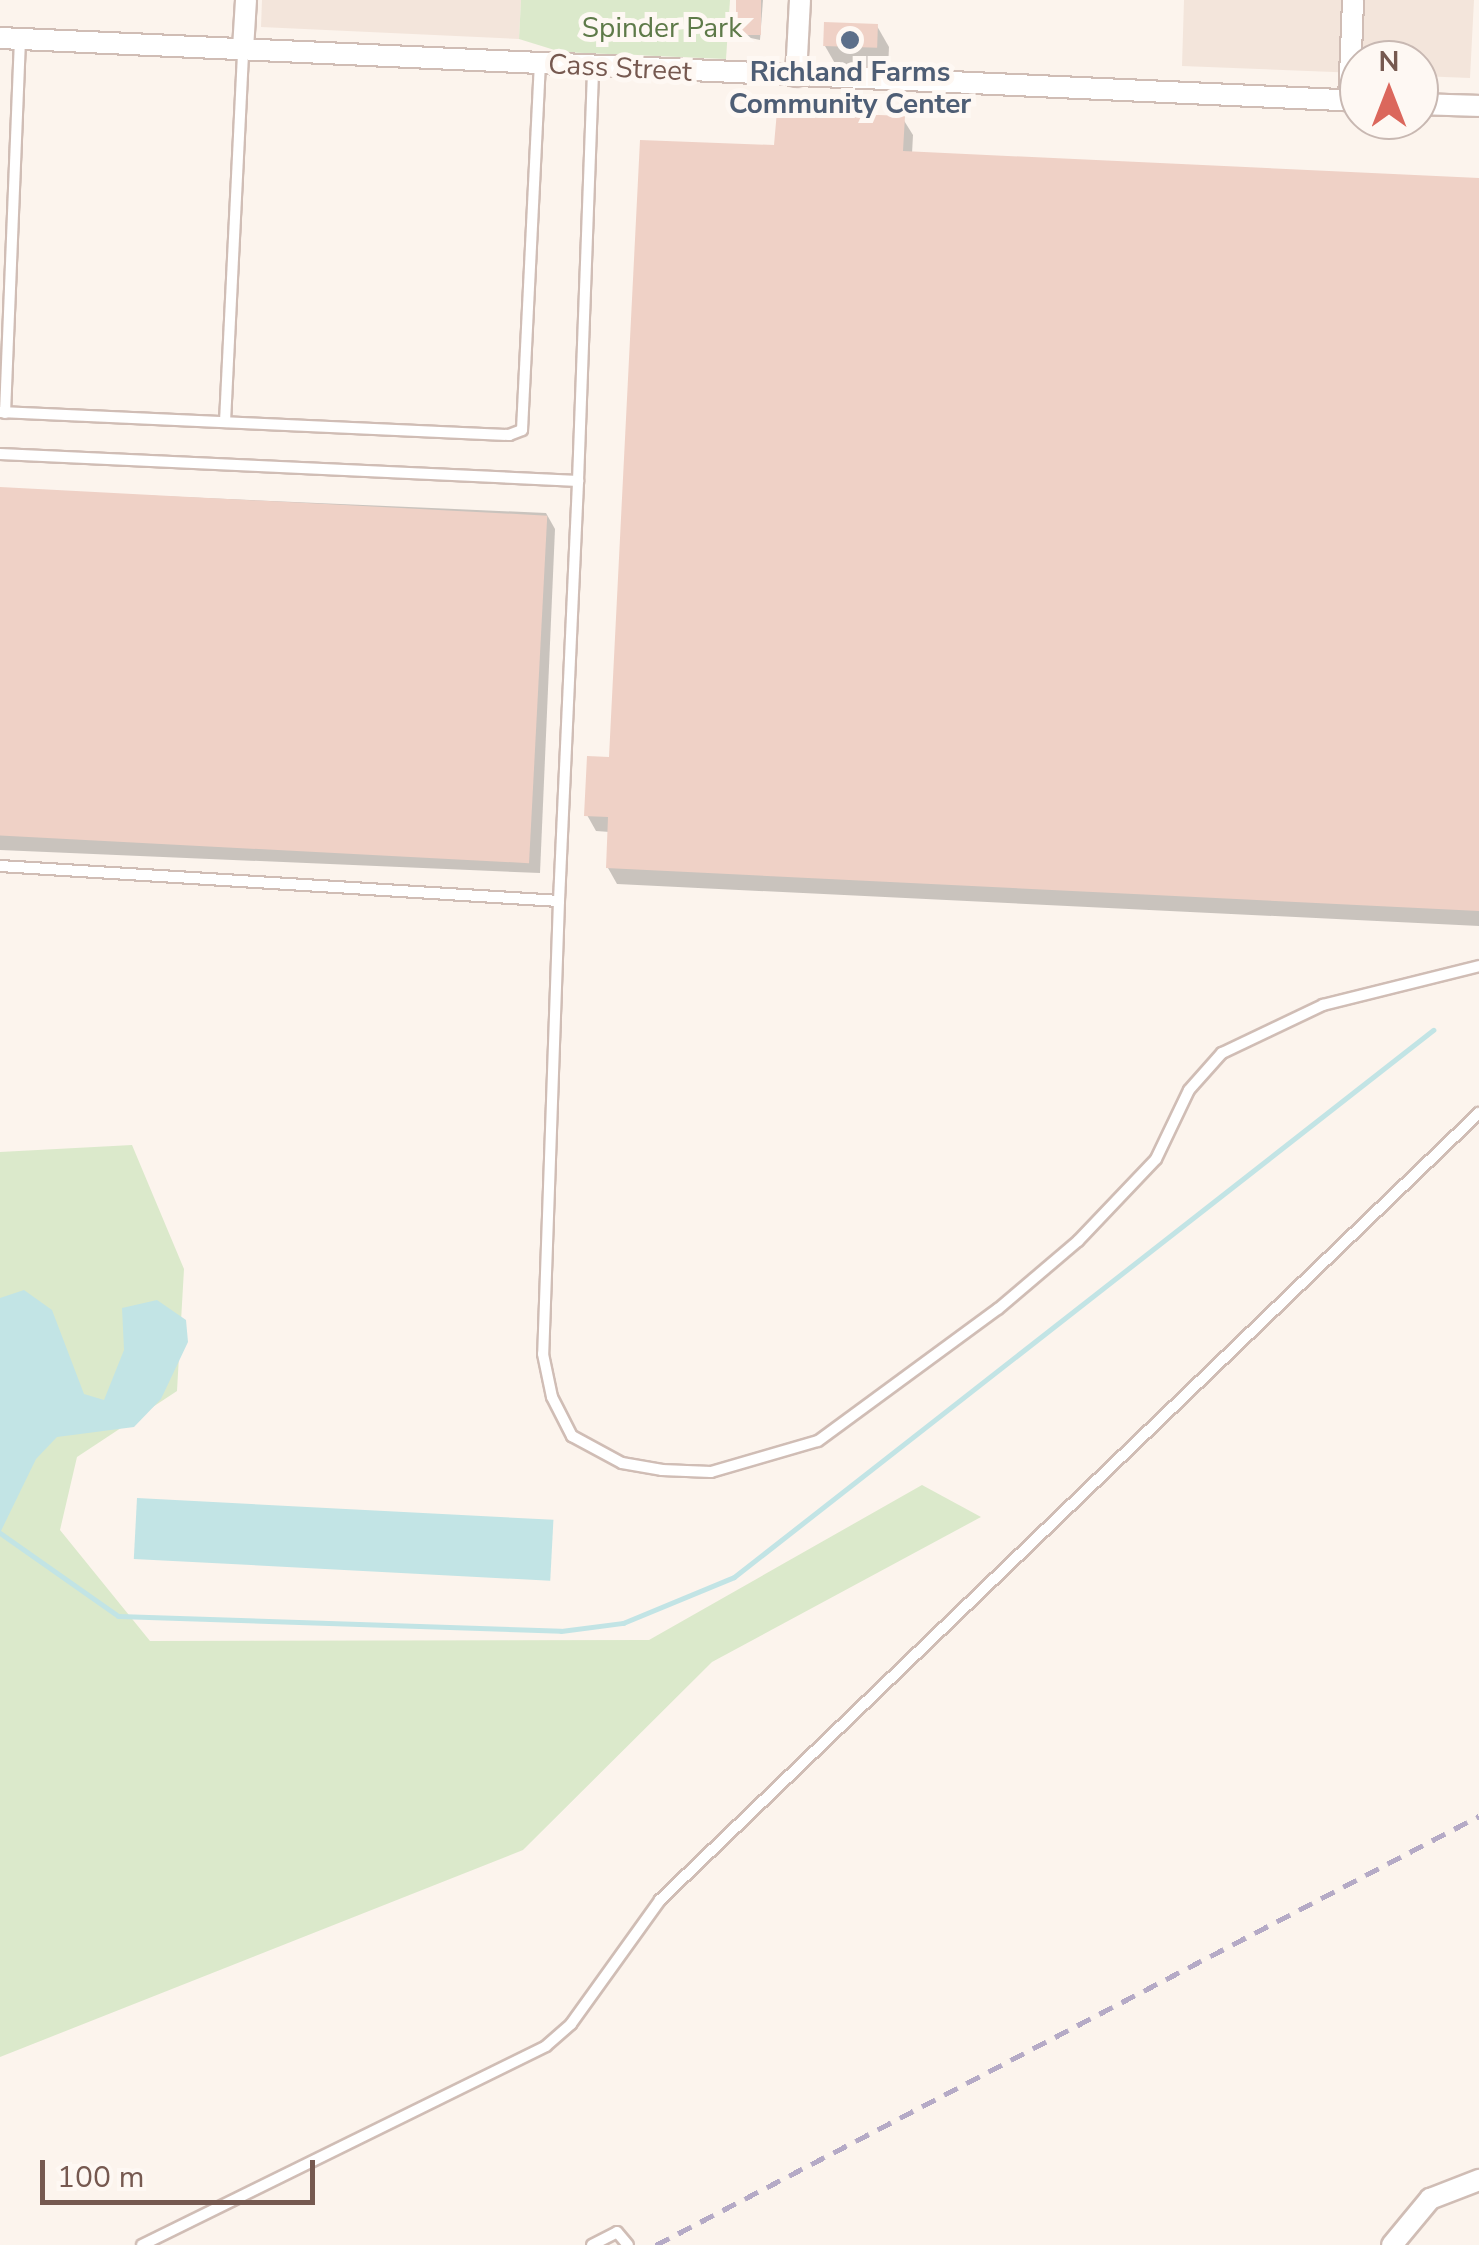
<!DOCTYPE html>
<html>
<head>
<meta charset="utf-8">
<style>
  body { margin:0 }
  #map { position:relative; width:1479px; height:2245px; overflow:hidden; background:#fcf4ed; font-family:"Nunito Sans",sans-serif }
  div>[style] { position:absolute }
  .residential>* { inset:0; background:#f3e5db }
  .green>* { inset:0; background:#dbe9cb }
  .water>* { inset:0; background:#c2e4e5; transform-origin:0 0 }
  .shadow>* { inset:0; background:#0003 }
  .stream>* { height:5px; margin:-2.5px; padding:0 2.5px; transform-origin:2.5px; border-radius:2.5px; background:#c2e4e5 }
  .building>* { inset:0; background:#efd1c6; transform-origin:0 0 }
  .roads { filter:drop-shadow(2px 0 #d0bdb5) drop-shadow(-2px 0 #d0bdb5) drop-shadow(0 2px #d0bdb5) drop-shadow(0 -2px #d0bdb5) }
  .lane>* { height:10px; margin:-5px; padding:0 5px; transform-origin:5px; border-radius:5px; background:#fff }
  .street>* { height:20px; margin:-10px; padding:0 10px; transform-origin:10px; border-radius:10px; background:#fff }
  .rail>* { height:5px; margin-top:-2.5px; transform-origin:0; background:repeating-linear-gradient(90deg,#b5aac6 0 15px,transparent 0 25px) }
  .dots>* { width:28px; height:28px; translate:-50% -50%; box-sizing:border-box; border:5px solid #fef8f3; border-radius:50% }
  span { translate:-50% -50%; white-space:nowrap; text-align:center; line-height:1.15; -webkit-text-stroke:10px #fef8f3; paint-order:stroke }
  .park-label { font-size:28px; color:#5e7a49 }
  .street-label { font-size:28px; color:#765950 }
  .service-label { font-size:28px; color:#4e5e75; font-weight:700 }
  .north { position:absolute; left:1339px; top:40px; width:100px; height:100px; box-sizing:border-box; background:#fef8f3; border:2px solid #c8b8b2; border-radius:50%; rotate:0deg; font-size:28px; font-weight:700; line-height:40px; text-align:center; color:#765950 }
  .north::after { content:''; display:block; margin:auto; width:35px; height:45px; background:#db675c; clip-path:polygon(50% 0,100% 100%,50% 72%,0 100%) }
  .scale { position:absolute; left:40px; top:2160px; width:275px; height:45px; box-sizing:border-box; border:5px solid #765950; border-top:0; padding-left:12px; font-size:30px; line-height:35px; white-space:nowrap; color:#765950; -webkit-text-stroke:8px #fef8f3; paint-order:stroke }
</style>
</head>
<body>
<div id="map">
  <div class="residential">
    <i style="clip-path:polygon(262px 0,521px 0,519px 39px,261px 27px)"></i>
    <i style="clip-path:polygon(1184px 0,1474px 0,1470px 78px,1419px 76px,1419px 60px,1359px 60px,1359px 73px,1182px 66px)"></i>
  </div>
  <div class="green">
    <i style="clip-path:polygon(521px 0,730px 0,726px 59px,561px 52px,519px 39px)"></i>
    <i style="clip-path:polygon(132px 1145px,184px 1269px,177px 1391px,77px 1457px,60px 1530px,150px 1641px,649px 1640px,922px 1485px,981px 1517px,712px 1662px,523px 1850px,0 2057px,0 1152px)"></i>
  </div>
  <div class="water">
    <i style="clip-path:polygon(24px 1290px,52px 1310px,84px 1394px,104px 1400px,124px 1350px,122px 1308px,157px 1300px,186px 1320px,188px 1342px,161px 1399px,134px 1427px,57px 1437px,36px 1459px,0 1533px,0 1298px)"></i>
    <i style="left:137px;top:1498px;width:417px;height:61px;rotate:3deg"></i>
  </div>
  <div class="shadow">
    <i style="clip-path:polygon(739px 0,763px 0,760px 40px,737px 35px)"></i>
    <i style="clip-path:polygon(877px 26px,889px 47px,888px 68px,837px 67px,825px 46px)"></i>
    <i style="clip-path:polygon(903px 119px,913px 135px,912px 154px,1479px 180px,1479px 926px,617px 884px,608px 868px,610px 832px,596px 831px,587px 815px,611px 760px,777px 148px)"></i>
    <i style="clip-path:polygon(0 489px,546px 513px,555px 529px,540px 873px,0 850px)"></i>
  </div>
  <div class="stream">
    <i style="left:0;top:1533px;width:144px;rotate:35.1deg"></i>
    <i style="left:118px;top:1616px;width:443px;rotate:1.9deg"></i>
    <i style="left:561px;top:1631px;width:63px;rotate:-7.4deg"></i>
    <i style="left:623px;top:1623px;width:120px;rotate:-22.5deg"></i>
    <i style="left:734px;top:1577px;width:888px;rotate:-38.04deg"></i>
  </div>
  <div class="building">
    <i style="left:736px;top:0;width:25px;height:35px"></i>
    <i style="left:824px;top:22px;width:54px;height:24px;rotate:2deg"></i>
    <i style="clip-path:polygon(777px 111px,905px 116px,903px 151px,1479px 178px,1479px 911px,606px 868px,608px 817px,584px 816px,587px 756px,609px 757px,640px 140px,774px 145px)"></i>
    <i style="left:0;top:487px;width:548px;height:348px;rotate:3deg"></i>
  </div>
  <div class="roads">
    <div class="lane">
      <i style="left:0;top:412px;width:510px;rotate:2.59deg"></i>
      <i style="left:509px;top:435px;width:14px;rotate:-21deg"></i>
      <i style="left:522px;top:430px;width:366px;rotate:-87.2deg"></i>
      <i style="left:5px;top:413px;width:373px;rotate:-87.7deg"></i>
      <i style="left:225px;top:422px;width:373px;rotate:-87.2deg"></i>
      <i style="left:0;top:454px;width:579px;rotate:2.67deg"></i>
      <i style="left:578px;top:481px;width:415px;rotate:-87.9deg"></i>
      <i style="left:0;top:866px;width:560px;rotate:3.58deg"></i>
      <i style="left:559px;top:901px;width:420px;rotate:-87.4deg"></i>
      <i style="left:559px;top:901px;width:453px;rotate:92deg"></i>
      <i style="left:543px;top:1354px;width:44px;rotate:78.2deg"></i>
      <i style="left:552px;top:1397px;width:44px;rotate:62.9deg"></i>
      <i style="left:572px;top:1436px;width:57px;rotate:28.4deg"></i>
      <i style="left:622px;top:1463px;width:41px;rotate:9.9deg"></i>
      <i style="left:662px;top:1470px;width:49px;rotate:2.3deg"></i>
      <i style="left:711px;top:1472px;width:111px;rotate:-16.2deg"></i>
      <i style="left:818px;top:1441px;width:223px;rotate:-36.3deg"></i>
      <i style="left:998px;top:1309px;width:105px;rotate:-40.4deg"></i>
      <i style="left:1078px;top:1241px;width:113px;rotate:-46.4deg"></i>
      <i style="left:1156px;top:1159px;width:76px;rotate:-64.4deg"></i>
      <i style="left:1189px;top:1090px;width:50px;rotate:-48.3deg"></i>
      <i style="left:1222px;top:1053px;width:112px;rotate:-25.4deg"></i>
      <i style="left:1323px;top:1005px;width:161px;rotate:-14deg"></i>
      <i style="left:142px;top:2245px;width:450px;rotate:-26.2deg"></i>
      <i style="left:546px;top:2046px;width:33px;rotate:-41deg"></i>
      <i style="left:571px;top:2024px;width:153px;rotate:-54.3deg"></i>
      <i style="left:660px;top:1900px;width:1136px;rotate:-43.86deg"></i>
      <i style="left:592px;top:2245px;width:28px;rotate:-27deg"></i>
      <i style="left:617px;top:2232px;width:17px;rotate:50deg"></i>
    </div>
    <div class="street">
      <i style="left:0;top:38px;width:1360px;rotate:2.65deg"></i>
      <i style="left:243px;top:49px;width:49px;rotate:-86.5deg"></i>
      <i style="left:796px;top:76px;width:76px;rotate:-87deg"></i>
      <i style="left:1349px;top:101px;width:101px;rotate:-87.7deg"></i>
      <i style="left:1419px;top:104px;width:60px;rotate:1.9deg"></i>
      <i style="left:1392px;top:2245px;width:60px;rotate:-50.4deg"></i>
      <i style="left:1430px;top:2199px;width:53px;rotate:-21.2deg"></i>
    </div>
  </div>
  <div class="rail">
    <i style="left:656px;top:2245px;width:928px;rotate:-27.53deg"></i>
  </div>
  <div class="dots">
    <i style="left:850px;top:40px;background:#5c6f8a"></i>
  </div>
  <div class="park-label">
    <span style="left:662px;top:28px">Spinder Park</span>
  </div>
  <div class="street-label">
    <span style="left:620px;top:68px;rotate:3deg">Cass Street</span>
  </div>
  <div class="service-label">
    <span style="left:850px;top:88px">Richland Farms<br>Community Center</span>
  </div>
  <div class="north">N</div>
  <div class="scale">100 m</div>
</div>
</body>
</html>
